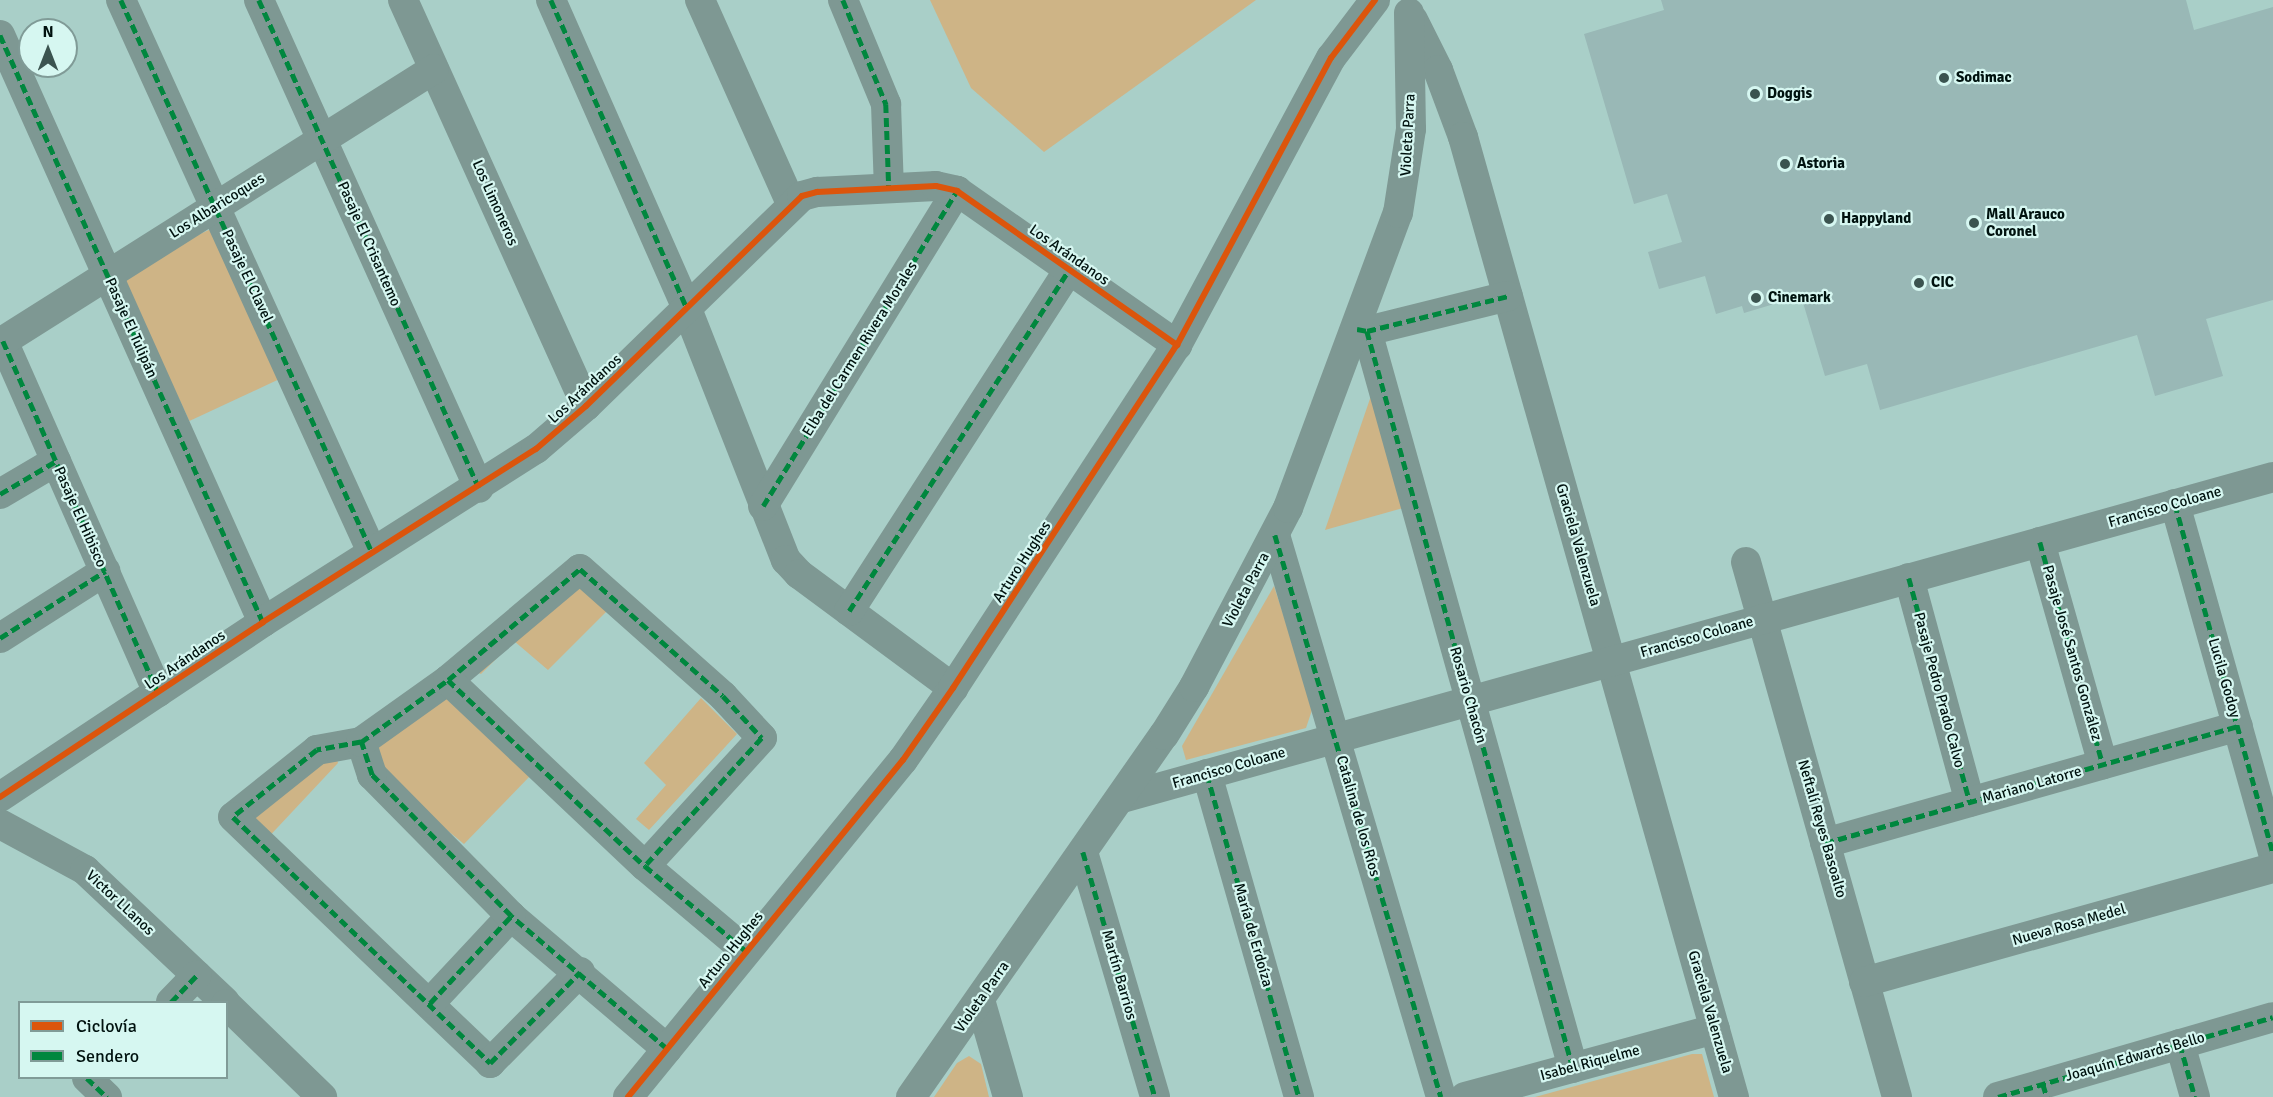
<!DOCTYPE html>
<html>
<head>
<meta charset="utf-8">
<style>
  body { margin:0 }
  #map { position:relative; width:2273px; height:1097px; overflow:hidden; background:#a9cfc8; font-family:Signika,sans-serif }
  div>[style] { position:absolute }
  .green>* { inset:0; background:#ceb486; transform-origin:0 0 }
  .building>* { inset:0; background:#99b8b6 }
  .minor>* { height:30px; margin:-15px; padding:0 15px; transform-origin:15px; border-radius:15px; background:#7e9893 }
  .quiet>* { height:4.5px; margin-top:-2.25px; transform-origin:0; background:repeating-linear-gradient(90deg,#00873e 0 9px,transparent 0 13.5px) }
  .cycleway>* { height:6px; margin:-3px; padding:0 3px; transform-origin:3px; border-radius:3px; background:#dc550c }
  .dots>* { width:16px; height:16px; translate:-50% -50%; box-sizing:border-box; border:3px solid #d6f7f1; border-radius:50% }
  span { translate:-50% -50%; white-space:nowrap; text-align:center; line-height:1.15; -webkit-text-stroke:4.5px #d6f7f1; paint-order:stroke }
  .poi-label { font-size:15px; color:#00120f; font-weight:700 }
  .left { translate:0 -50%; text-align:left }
  .street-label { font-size:15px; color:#00120f }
  .legend { position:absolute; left:18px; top:1001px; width:210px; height:78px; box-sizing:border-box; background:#d6f7f1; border:2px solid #809b97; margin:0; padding:8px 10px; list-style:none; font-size:18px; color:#00120f }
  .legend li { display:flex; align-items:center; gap:12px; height:30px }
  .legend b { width:30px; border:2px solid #809b97 }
  .north { position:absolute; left:18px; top:18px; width:60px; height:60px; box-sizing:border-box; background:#d6f7f1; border:2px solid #809b97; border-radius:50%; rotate:0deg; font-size:16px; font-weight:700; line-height:24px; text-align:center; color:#00120f }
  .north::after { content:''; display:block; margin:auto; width:21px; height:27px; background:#3b5450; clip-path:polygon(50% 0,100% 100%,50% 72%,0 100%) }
</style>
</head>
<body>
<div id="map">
  <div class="green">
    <i style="clip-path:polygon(930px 0,1256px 0,1044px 152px,971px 88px)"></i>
    <i style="left:213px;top:228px;width:165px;height:103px;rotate:65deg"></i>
    <i style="clip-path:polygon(1373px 390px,1403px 508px,1325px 530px)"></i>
    <i style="clip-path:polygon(577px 577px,609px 609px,548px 670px,514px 641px,481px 674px,457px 663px)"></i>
    <i style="clip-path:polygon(1274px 586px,1313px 707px,1306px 728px,1186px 760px,1182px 746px)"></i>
    <i style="clip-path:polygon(440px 693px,531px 775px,464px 844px,376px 772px,375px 735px)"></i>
    <i style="clip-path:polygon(701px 698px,737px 734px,649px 830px,636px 819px,666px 785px,644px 763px)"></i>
    <i style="clip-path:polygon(335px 752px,338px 763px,263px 843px,234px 802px)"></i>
    <i style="clip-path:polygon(1692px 1054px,1702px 1054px,1714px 1097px,1535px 1097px)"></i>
    <i style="clip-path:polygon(969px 1056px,981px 1064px,989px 1097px,934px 1097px,957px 1063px)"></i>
  </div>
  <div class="building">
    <i style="clip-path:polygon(1661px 0,2186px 0,2194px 30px,2273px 7px,2273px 300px,2206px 319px,2223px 376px,2155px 396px,2137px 335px,1880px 410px,1867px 364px,1825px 376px,1801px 296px,1744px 313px,1742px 306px,1716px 314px,1705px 276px,1659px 289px,1648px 252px,1682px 242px,1667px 194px,1634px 204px,1584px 34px,1664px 10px)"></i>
  </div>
  <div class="minor">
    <i style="left:121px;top:0;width:606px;rotate:65.55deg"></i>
    <i style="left:259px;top:0;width:535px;rotate:65.73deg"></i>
    <i style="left:403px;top:0;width:445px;rotate:65.7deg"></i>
    <i style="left:551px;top:0;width:338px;rotate:66.2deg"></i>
    <i style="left:687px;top:309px;width:270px;rotate:68.5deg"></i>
    <i style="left:786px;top:560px;width:19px;rotate:47deg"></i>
    <i style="left:799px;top:574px;width:192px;rotate:36.5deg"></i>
    <i style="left:700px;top:0;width:222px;rotate:65.9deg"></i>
    <i style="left:843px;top:0;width:113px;rotate:67.5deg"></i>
    <i style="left:886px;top:104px;width:84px;rotate:88deg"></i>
    <i style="left:1413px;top:20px;width:56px;rotate:63.4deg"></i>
    <i style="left:1438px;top:70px;width:72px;rotate:69.5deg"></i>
    <i style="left:1463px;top:137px;width:998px;rotate:74.24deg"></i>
    <i style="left:0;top:35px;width:643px;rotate:65.87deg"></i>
    <i style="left:1357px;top:329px;width:10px;rotate:11deg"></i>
    <i style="left:1367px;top:331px;width:765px;rotate:74.38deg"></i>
    <i style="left:1367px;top:331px;width:145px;rotate:-13.9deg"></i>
    <i style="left:3px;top:341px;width:384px;rotate:66.2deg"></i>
    <i style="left:0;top:343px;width:513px;rotate:-32.27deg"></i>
    <i style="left:0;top:494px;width:65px;rotate:-30.5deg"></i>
    <i style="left:2175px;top:504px;width:362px;rotate:74.3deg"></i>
    <i style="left:763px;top:506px;width:370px;rotate:-58.4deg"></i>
    <i style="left:1275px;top:535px;width:586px;rotate:73.54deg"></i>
    <i style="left:2040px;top:542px;width:231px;rotate:74.2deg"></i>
    <i style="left:1746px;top:562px;width:556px;rotate:74.24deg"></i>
    <i style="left:1909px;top:578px;width:232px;rotate:74.8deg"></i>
    <i style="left:849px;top:611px;width:406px;rotate:-57.2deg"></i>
    <i style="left:0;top:638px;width:125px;rotate:-32.5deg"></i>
    <i style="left:448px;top:680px;width:172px;rotate:-40.1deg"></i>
    <i style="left:580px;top:569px;width:191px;rotate:41.6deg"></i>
    <i style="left:723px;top:696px;width:57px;rotate:47.1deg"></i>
    <i style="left:762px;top:738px;width:173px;rotate:132.4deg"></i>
    <i style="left:361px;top:742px;width:45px;rotate:169.7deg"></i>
    <i style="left:317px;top:750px;width:107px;rotate:141.4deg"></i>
    <i style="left:233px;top:817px;width:356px;rotate:43.7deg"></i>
    <i style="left:490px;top:1063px;width:128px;rotate:-45.3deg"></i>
    <i style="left:1207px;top:774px;width:336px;rotate:74.1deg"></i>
    <i style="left:0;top:797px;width:316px;rotate:-33.6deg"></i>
    <i style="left:263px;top:622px;width:323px;rotate:-32.4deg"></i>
    <i style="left:536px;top:449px;width:66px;rotate:-40.7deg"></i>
    <i style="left:586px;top:406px;width:301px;rotate:-44.2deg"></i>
    <i style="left:802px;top:196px;width:16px;rotate:-15deg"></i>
    <i style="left:817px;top:192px;width:119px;rotate:-2.9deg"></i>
    <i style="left:936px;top:186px;width:22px;rotate:13deg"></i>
    <i style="left:957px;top:191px;width:269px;rotate:35deg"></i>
    <i style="left:1122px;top:798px;width:1195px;rotate:-15.58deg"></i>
    <i style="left:0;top:824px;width:97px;rotate:28.4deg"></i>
    <i style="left:85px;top:870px;width:192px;rotate:43.3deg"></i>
    <i style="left:1825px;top:843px;width:429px;rotate:-15.8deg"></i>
    <i style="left:1083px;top:852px;width:255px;rotate:73.6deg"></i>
    <i style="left:1864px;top:982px;width:425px;rotate:-15.6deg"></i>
    <i style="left:980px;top:1000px;width:101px;rotate:73.9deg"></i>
    <i style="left:171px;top:1002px;width:37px;rotate:-46deg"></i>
    <i style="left:430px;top:1003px;width:119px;rotate:-47deg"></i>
    <i style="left:226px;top:1004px;width:134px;rotate:44.1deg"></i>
    <i style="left:2180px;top:1044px;width:55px;rotate:74.2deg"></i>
    <i style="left:667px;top:1049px;width:205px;rotate:-139.6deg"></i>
    <i style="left:511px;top:916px;width:198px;rotate:-134.6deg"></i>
    <i style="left:372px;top:775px;width:35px;rotate:-108deg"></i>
    <i style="left:361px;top:742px;width:107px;rotate:-35.5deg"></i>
    <i style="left:448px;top:680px;width:271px;rotate:43.4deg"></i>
    <i style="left:645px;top:866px;width:132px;rotate:40.1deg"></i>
    <i style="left:87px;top:1078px;width:28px;rotate:44deg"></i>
    <i style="left:628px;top:1097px;width:435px;rotate:-50.8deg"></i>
    <i style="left:903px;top:760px;width:88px;rotate:-55.2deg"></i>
    <i style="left:953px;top:688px;width:410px;rotate:-56.9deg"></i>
    <i style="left:1177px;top:345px;width:326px;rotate:-61.8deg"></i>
    <i style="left:1331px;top:58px;width:73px;rotate:-52.8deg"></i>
    <i style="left:911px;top:1097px;width:442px;rotate:-55.1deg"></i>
    <i style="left:1164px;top:735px;width:57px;rotate:-58deg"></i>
    <i style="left:1194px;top:687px;width:202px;rotate:-62.3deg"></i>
    <i style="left:1288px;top:508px;width:315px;rotate:-69.6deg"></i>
    <i style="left:1398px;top:213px;width:85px;rotate:-81.2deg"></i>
    <i style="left:1411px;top:129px;width:116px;rotate:-91deg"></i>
    <i style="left:1465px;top:1097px;width:259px;rotate:-15.2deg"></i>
    <i style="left:1998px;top:1097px;width:286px;rotate:-16.2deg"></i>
  </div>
  <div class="quiet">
    <i style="left:121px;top:0;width:606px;rotate:65.55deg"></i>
    <i style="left:259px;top:0;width:535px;rotate:65.73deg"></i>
    <i style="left:551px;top:0;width:338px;rotate:66.2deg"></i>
    <i style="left:843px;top:0;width:113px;rotate:67.5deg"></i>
    <i style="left:886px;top:104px;width:84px;rotate:88deg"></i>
    <i style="left:0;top:35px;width:643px;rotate:65.87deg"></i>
    <i style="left:1357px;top:329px;width:10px;rotate:11deg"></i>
    <i style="left:1367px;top:331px;width:765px;rotate:74.38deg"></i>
    <i style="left:1367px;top:331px;width:145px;rotate:-13.9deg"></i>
    <i style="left:3px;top:341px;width:384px;rotate:66.2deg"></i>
    <i style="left:0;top:494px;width:65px;rotate:-30.5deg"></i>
    <i style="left:2175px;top:504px;width:362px;rotate:74.3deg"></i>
    <i style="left:763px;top:506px;width:370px;rotate:-58.4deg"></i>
    <i style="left:1275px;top:535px;width:586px;rotate:73.54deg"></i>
    <i style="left:2040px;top:542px;width:231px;rotate:74.2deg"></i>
    <i style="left:1909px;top:578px;width:232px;rotate:74.8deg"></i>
    <i style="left:849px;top:611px;width:406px;rotate:-57.2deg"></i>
    <i style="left:0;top:638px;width:125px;rotate:-32.5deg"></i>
    <i style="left:448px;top:680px;width:172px;rotate:-40.1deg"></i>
    <i style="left:580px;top:569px;width:191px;rotate:41.6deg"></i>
    <i style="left:723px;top:696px;width:57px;rotate:47.1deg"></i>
    <i style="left:762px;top:738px;width:173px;rotate:132.4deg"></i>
    <i style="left:361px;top:742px;width:45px;rotate:169.7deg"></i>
    <i style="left:317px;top:750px;width:107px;rotate:141.4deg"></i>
    <i style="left:233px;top:817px;width:356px;rotate:43.7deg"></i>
    <i style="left:490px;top:1063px;width:128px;rotate:-45.3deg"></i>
    <i style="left:1207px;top:774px;width:336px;rotate:74.1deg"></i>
    <i style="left:1825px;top:843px;width:429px;rotate:-15.8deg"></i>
    <i style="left:1083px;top:852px;width:255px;rotate:73.6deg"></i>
    <i style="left:171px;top:1002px;width:37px;rotate:-46deg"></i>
    <i style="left:430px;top:1003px;width:119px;rotate:-47deg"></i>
    <i style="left:2180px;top:1044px;width:55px;rotate:74.2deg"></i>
    <i style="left:667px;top:1049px;width:205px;rotate:-139.6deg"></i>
    <i style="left:511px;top:916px;width:198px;rotate:-134.6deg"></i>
    <i style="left:372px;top:775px;width:35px;rotate:-108deg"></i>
    <i style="left:361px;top:742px;width:107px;rotate:-35.5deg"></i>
    <i style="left:448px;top:680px;width:271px;rotate:43.4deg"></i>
    <i style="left:645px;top:866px;width:132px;rotate:40.1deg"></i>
    <i style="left:87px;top:1078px;width:28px;rotate:44deg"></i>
    <i style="left:2043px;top:1084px;width:14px;rotate:73deg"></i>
    <i style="left:1998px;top:1097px;width:286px;rotate:-16.2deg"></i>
  </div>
  <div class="cycleway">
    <i style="left:0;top:797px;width:316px;rotate:-33.6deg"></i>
    <i style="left:263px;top:622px;width:323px;rotate:-32.4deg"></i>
    <i style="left:536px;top:449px;width:66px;rotate:-40.7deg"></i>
    <i style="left:586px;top:406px;width:301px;rotate:-44.2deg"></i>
    <i style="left:802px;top:196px;width:16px;rotate:-15deg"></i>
    <i style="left:817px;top:192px;width:119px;rotate:-2.9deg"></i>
    <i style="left:936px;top:186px;width:22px;rotate:13deg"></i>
    <i style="left:957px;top:191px;width:269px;rotate:35deg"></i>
    <i style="left:628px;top:1097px;width:435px;rotate:-50.8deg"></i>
    <i style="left:903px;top:760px;width:88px;rotate:-55.2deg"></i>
    <i style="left:953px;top:688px;width:410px;rotate:-56.9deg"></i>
    <i style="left:1177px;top:345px;width:326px;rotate:-61.8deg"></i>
    <i style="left:1331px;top:58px;width:73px;rotate:-52.8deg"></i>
  </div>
  <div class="dots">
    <i style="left:1944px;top:78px;background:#3b5450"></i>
    <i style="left:1755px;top:94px;background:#3b5450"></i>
    <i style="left:1785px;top:164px;background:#3b5450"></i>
    <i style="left:1829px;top:219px;background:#3b5450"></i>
    <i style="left:1974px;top:223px;background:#3b5450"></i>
    <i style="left:1919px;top:283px;background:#3b5450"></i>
    <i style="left:1756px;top:298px;background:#3b5450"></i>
  </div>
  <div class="poi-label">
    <span class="left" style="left:1956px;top:78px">Sodimac</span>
    <span class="left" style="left:1767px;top:94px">Doggis</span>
    <span class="left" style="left:1797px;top:164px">Astoria</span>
    <span class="left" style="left:1986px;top:223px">Mall Arauco<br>Coronel</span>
    <span class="left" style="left:1841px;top:219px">Happyland</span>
    <span class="left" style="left:1931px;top:283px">CIC</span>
    <span class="left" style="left:1768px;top:298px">Cinemark</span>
  </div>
  <div class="street-label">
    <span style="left:1408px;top:135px;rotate:-87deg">Violeta Parra</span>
    <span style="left:495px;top:203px;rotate:66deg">Los Limoneros</span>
    <span style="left:217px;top:206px;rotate:-32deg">Los Albaricoques</span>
    <span style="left:369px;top:244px;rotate:66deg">Pasaje El Crisantemo</span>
    <span style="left:1069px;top:255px;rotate:35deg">Los Arándanos</span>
    <span style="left:247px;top:276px;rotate:65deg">Pasaje El Clavel</span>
    <span style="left:131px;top:328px;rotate:66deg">Pasaje El Tulipán</span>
    <span style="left:860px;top:349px;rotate:-58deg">Elba del Carmen Rivera Morales</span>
    <span style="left:585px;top:389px;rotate:-43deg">Los Arándanos</span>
    <span style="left:2165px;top:507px;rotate:-16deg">Francisco Coloane</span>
    <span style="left:80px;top:517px;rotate:66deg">Pasaje El Hibisco</span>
    <span style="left:1578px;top:545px;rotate:74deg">Graciela Valenzuela</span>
    <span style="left:1022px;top:562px;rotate:-57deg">Arturo Hughes</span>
    <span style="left:1246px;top:590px;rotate:-62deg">Violeta Parra</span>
    <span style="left:1697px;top:637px;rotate:-16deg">Francisco Coloane</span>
    <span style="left:2072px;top:653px;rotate:74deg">Pasaje José Santos González</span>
    <span style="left:185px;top:660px;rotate:-34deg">Los Arándanos</span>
    <span style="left:2224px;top:678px;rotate:74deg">Lucila Godoy</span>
    <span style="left:1939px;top:690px;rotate:75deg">Pasaje Pedro Prado Calvo</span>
    <span style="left:1468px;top:695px;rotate:74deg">Rosario Chacón</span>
    <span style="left:1229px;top:768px;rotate:-16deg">Francisco Coloane</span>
    <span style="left:2032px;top:785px;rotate:-16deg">Mariano Latorre</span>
    <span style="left:1358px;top:816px;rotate:74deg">Catalina de los Ríos</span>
    <span style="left:1822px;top:829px;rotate:74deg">Neftalí Reyes Basoalto</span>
    <span style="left:120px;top:903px;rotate:43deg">Victor LLanos</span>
    <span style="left:2069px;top:925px;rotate:-16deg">Nueva Rosa Medel</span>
    <span style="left:1253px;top:935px;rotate:74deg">María de Erdoíza</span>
    <span style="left:731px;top:950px;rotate:-51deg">Arturo Hughes</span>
    <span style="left:1119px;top:975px;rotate:74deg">Martín Barrios</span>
    <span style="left:982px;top:997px;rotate:-55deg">Violeta Parra</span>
    <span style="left:1710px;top:1012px;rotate:74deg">Graciela Valenzuela</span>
    <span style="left:2135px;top:1057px;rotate:-16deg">Joaquín Edwards Bello</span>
    <span style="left:1590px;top:1063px;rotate:-15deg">Isabel Riquelme</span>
  </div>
  <ul class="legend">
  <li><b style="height:8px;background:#dc550c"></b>Ciclovía</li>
  <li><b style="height:8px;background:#00873e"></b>Sendero</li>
  </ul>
  <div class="north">N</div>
</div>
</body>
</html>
